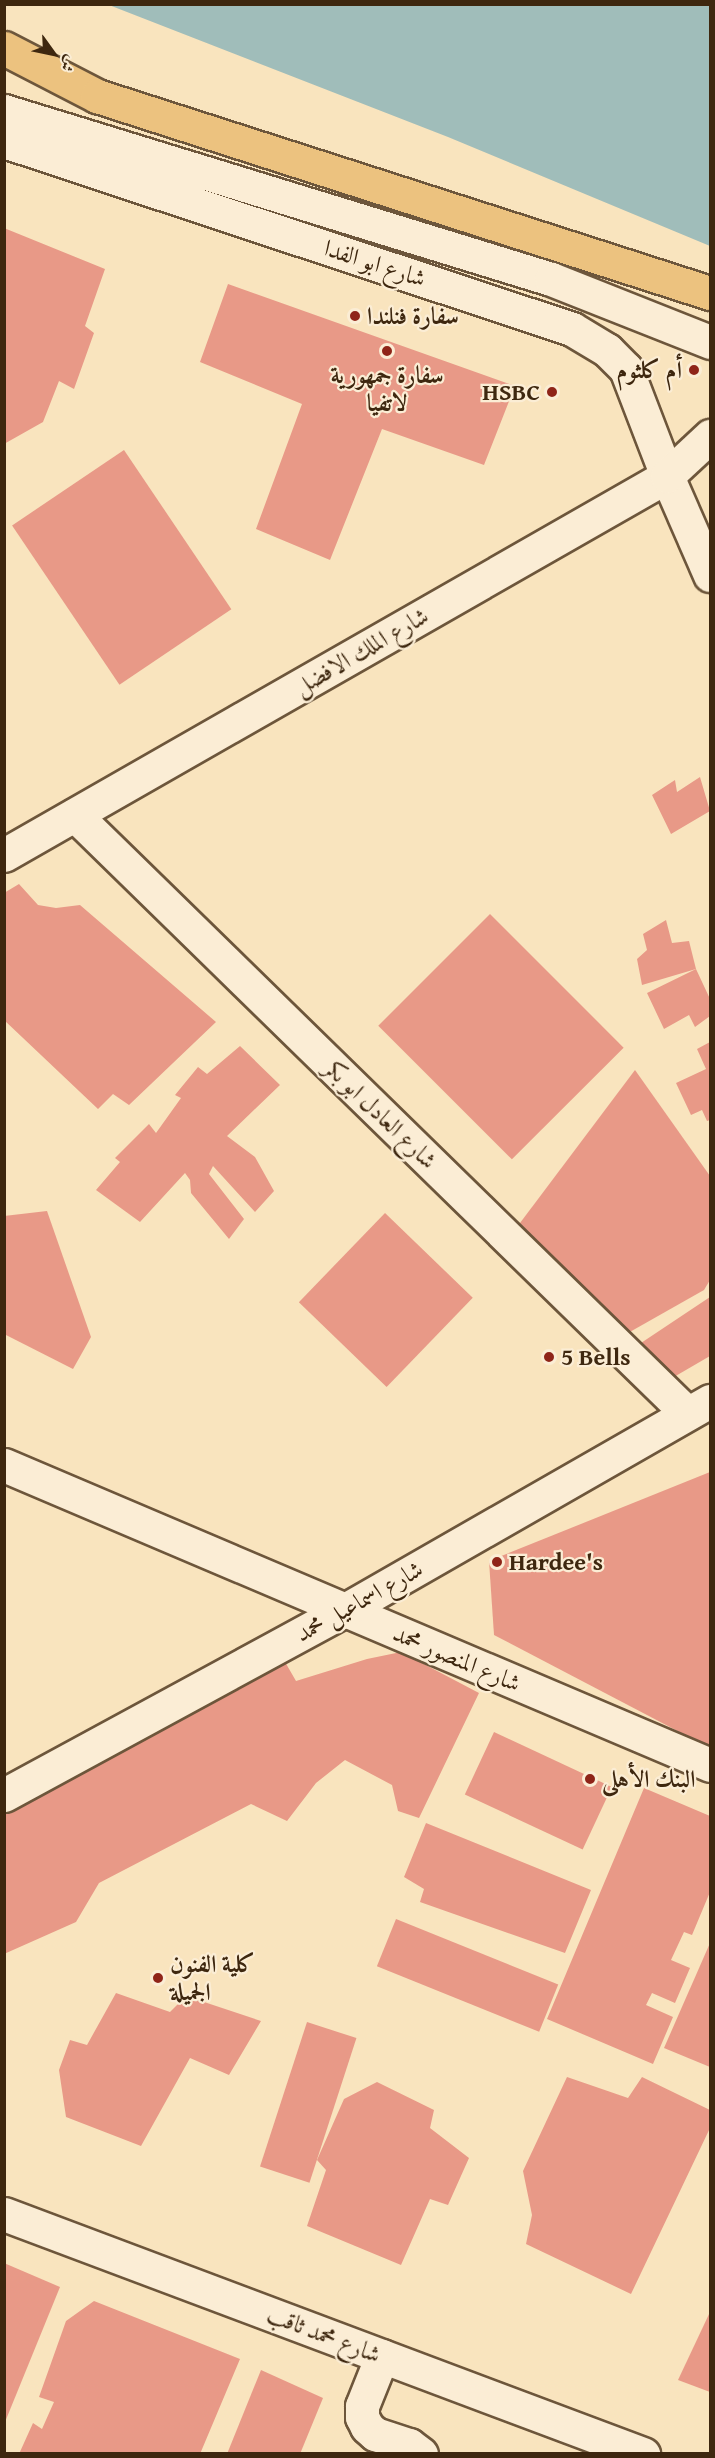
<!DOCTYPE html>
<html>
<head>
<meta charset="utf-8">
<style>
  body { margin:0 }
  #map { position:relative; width:715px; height:2458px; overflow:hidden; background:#f9e4be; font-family:"Gentium Book Plus",Amiri,serif }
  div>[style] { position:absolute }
  .water>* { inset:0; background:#a0bdba }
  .building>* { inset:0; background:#e89987; transform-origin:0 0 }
  .roads { filter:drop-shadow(2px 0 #6d563b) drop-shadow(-2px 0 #6d563b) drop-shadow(0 2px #6d563b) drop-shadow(0 -2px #6d563b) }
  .minor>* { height:33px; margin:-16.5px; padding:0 16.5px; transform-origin:16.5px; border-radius:16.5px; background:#fbedd5 }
  .highway>* { height:33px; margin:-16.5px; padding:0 16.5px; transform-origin:16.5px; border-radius:16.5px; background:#ecc27f }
  .dots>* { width:16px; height:16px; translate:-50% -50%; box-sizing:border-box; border:3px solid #fbedd5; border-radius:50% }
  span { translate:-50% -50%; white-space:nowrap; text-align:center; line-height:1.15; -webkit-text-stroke:4.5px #fbedd5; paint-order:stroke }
  .street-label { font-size:24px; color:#3e270f }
  .poi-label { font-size:24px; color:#3e270f; font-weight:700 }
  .left { translate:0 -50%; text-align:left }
  .right { translate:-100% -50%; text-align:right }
  .frame { position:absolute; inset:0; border:6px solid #3e270f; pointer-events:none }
  .north { position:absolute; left:24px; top:24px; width:60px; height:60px; -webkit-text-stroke:4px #fbedd5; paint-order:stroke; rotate:123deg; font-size:16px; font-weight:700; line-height:24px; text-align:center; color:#3e270f }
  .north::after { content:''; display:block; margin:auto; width:21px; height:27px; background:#3e270f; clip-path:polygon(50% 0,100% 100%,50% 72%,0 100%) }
</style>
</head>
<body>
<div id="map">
  <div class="water">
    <i style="clip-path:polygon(109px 5px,710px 5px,710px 246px,448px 137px)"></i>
  </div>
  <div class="building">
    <i style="clip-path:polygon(4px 228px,105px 269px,85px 326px,94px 333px,74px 389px,59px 381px,43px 422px,4px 444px)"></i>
    <i style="clip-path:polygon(228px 284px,515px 386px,484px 465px,382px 429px,330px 560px,256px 529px,302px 404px,200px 362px)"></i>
    <i style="left:124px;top:450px;width:192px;height:135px;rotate:56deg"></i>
    <i style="clip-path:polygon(700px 777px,710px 811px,671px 834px,652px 795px,675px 780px,677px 792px)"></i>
    <i style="clip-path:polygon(19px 884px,38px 905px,56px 908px,80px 905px,216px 1022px,129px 1105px,113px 1094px,98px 1109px,4px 1020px,4px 893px)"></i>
    <i style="left:490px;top:914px;width:189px;height:158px;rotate:45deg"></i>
    <i style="clip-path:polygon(666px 920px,672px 943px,689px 941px,696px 969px,642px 985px,637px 959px,647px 950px,643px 934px)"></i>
    <i style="clip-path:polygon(696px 969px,710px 999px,710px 1016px,695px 1027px,689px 1015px,664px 1029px,647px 993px)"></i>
    <i style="clip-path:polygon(710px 1042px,710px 1120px,707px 1121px,702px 1110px,691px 1115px,676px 1083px,706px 1069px,697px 1049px)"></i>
    <i style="clip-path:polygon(240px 1046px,280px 1085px,227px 1136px,255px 1157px,274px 1191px,255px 1212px,213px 1166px,209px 1174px,244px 1219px,229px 1239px,191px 1193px,190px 1180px,185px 1173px,140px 1222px,96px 1190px,120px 1162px,115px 1158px,149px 1124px,156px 1133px,181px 1098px,175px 1095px,198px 1067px,207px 1074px)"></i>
    <i style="clip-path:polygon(635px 1070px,710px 1176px,710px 1280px,704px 1290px,628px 1333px,517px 1227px)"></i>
    <i style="clip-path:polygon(47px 1211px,91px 1337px,73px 1369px,4px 1334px,4px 1216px)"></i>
    <i style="left:385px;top:1213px;width:122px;height:124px;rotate:44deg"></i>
    <i style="clip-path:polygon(710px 1297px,710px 1356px,667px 1381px,641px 1343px)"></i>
    <i style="clip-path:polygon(710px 1472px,710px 1748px,494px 1635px,489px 1561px)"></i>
    <i style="clip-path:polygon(401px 1652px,479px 1693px,419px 1818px,398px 1811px,392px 1785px,345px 1760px,316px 1783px,287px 1821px,251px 1804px,99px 1883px,76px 1922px,4px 1954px,4px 1809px,281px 1655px,296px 1681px,367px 1659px)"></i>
    <i style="left:494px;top:1732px;width:130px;height:69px;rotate:25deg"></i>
    <i style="clip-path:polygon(644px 1788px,710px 1816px,710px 1892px,692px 1935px,684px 1932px,671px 1960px,690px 1968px,675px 2003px,652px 1993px,646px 2005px,673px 2017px,653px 2064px,547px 2019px)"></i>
    <i style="clip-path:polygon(426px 1823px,591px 1890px,565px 1953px,420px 1902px,424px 1889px,404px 1877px)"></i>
    <i style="left:396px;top:1919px;width:175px;height:51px;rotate:22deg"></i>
    <i style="clip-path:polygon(710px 1943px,710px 2067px,664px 2048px)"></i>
    <i style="clip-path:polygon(116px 1993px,170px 2012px,186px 1996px,261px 2021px,229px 2075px,190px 2058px,141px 2146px,66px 2117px,59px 2070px,70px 2040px,87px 2045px)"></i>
    <i style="left:307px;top:2022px;width:52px;height:152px;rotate:18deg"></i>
    <i style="clip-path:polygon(567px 2077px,628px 2098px,642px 2077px,710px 2110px,710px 2128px,631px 2294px,526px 2244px,532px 2215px,523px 2171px)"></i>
    <i style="clip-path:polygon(377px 2082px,434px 2110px,430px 2128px,469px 2158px,448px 2205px,430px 2199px,401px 2265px,307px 2226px,326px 2170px,317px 2160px,344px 2099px)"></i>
    <i style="clip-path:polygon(4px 2263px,60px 2287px,5px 2422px,4px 2422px)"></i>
    <i style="clip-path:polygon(94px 2301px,240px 2359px,200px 2454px,19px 2454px,33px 2423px,42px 2429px,54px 2402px,39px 2397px,66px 2321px)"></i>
    <i style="clip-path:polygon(710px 2312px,710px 2392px,678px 2380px)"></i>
    <i style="clip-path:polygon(261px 2370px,323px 2398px,300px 2454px,227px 2454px)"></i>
  </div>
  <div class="roads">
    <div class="minor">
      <i style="left:4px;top:111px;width:572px;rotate:17.07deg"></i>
      <i style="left:551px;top:279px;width:171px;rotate:21.6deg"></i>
      <i style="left:4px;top:141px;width:598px;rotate:18.31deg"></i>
      <i style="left:572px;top:329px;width:41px;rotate:31deg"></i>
      <i style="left:607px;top:350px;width:27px;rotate:45deg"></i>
      <i style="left:626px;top:369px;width:115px;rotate:69deg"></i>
      <i style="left:667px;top:476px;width:108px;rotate:66.5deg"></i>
      <i style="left:75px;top:815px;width:856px;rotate:44.34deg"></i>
      <i style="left:4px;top:855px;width:764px;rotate:-29.75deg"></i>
      <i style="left:667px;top:476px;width:59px;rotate:-42.9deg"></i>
      <i style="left:4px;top:1465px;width:767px;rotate:23.02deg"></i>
      <i style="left:4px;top:1795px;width:388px;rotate:-28.5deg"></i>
      <i style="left:345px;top:1610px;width:421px;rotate:-29.8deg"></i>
      <i style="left:4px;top:2214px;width:683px;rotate:20.59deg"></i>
      <i style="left:382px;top:2356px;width:54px;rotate:111.8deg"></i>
      <i style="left:362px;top:2406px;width:11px;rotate:90deg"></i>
      <i style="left:362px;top:2417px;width:11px;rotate:63deg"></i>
      <i style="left:367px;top:2427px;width:11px;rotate:41deg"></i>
      <i style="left:375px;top:2434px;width:36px;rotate:18deg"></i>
      <i style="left:409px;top:2445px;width:15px;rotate:37deg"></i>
    </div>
    <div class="highway">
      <i style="left:4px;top:48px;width:105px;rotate:27.3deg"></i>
      <i style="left:97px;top:96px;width:644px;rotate:17.82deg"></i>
    </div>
  </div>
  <div class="dots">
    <i style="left:355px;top:316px;background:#8f2418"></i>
    <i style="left:387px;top:351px;background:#8f2418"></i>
    <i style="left:694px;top:370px;background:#8f2418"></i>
    <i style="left:552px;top:392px;background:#8f2418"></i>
    <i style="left:549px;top:1357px;background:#8f2418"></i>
    <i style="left:497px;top:1562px;background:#8f2418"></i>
    <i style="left:590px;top:1779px;background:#8f2418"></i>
    <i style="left:158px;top:1978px;background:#8f2418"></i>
  </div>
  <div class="street-label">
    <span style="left:375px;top:263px;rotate:18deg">شارع ابو الفدا</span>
    <span style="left:361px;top:651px;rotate:-30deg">شارع الملك الافضل</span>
    <span style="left:381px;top:1114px;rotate:44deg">شارع العادل ابو بكر</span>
    <span style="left:359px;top:1601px;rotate:-29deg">شارع اسماعيل محمد</span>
    <span style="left:457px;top:1658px;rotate:23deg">شارع المنصور محمد</span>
    <span style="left:324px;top:2334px;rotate:21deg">شارع محمد ثاقب</span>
  </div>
  <div class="poi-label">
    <span class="left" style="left:367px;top:316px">سفارة فنلندا</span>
    <span class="right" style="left:682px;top:370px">أم كلثوم</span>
    <span style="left:387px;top:389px">سفارة جمهورية<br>لاتفيا</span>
    <span class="right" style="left:540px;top:392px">HSBC</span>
    <span class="left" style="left:561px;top:1357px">5 Bells</span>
    <span class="left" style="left:509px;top:1562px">Hardee's</span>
    <span class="left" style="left:602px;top:1779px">البنك الأهلى</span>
    <span class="left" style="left:170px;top:1978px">كلية الفنون<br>الجميلة</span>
  </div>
  <div class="frame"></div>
  <div class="north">ش</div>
</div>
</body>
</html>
